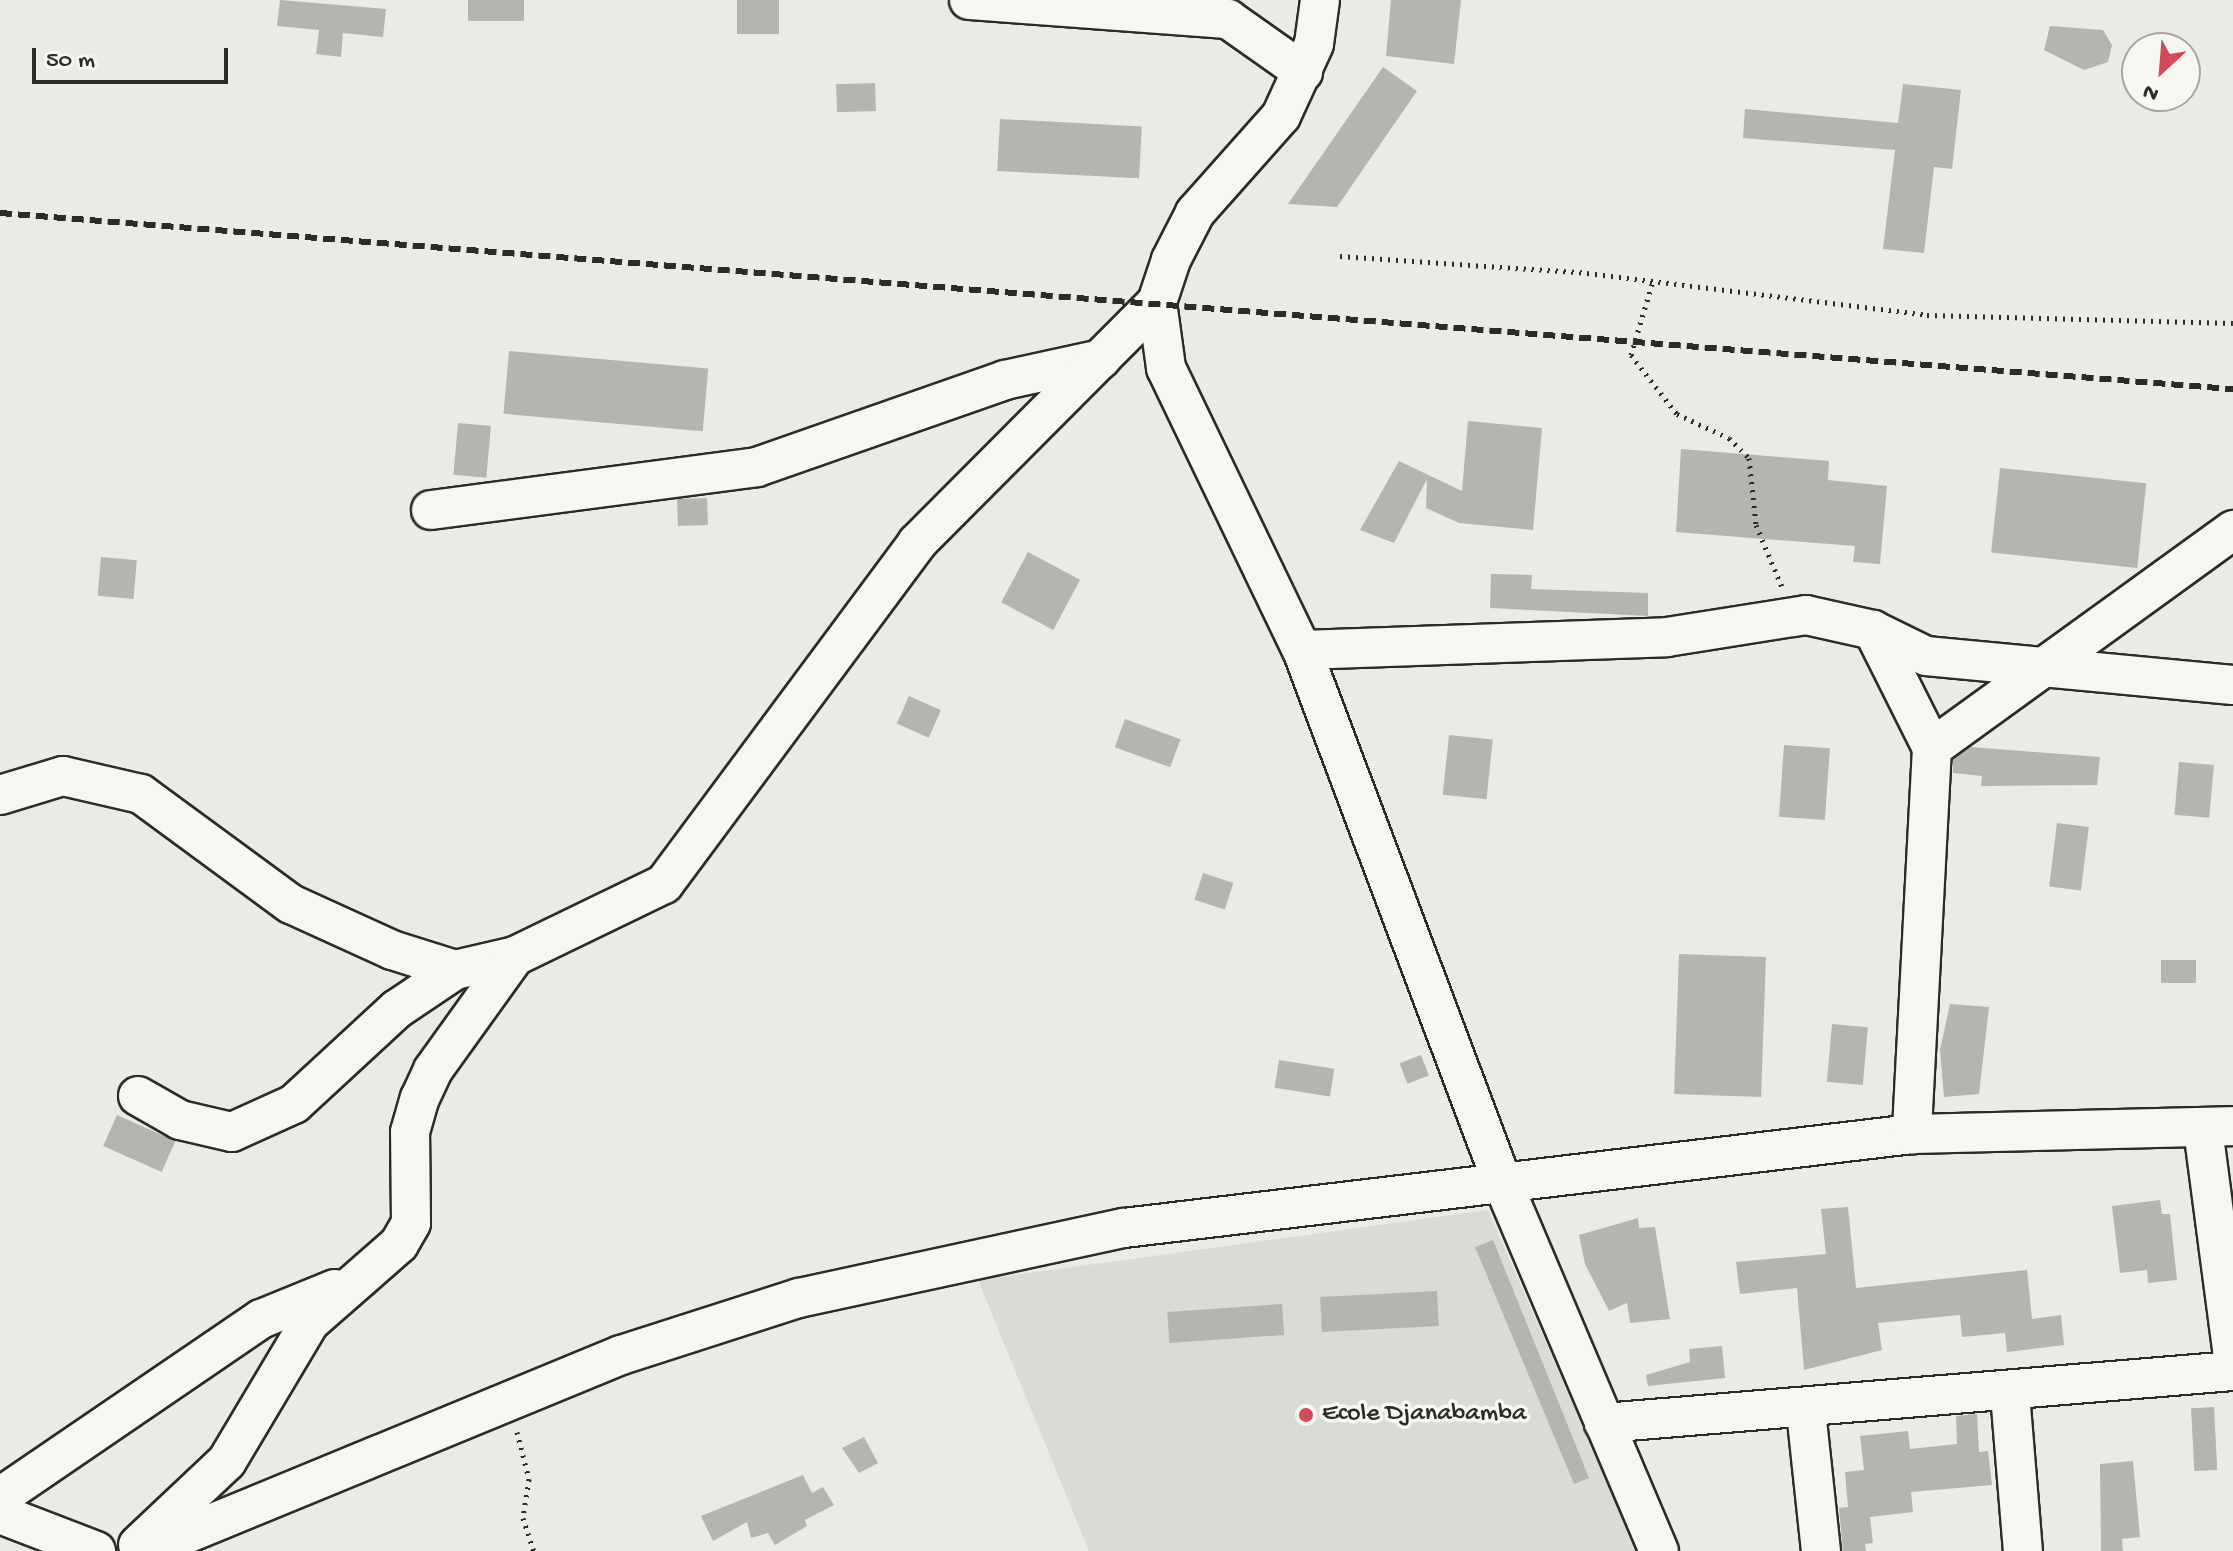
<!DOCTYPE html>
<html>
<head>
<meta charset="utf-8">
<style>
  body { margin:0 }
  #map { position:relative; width:2233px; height:1551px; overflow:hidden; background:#eaeae6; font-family:"Gochi Hand",sans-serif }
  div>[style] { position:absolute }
  .built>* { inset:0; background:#dadad6 }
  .building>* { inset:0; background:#b4b4b1; transform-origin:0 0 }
  .path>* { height:5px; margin-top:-2.5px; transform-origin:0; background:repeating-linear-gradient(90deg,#2b2b2b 0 2px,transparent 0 8px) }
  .roads { filter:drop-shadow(2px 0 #2b2b2b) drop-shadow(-2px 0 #2b2b2b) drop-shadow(0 2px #2b2b2b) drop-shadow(0 -2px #2b2b2b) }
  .minor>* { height:38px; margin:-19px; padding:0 19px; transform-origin:19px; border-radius:19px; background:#f6f6f2 }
  .rail>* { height:6px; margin-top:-3px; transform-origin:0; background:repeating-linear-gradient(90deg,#2b2b2b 0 12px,transparent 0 18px) }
  .dots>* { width:22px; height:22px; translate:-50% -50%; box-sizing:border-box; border:4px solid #f6f6f2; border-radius:50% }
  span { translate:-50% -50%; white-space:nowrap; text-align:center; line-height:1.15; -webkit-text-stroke:7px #f6f6f2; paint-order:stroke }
  .poi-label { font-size:26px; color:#2b2b2b }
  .left { translate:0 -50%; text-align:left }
  .north { position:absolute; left:2121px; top:32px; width:80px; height:80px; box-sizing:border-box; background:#f6f6f2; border:2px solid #a5a5a2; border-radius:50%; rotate:206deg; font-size:22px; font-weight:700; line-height:32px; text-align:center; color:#2b2b2b }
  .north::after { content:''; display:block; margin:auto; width:28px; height:36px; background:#d1495b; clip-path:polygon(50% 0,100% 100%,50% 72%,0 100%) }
  .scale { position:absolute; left:32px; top:48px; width:196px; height:36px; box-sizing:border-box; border:4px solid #2b2b2b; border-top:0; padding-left:10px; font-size:24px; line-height:28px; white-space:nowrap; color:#2b2b2b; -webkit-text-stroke:6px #f6f6f2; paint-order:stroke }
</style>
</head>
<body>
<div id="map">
  <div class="built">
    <i style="clip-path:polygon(1488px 1210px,1637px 1551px,1089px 1551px,978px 1280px)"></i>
  </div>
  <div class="building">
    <i style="clip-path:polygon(280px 0,386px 9px,383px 37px,343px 33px,341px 57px,316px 54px,319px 30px,277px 26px)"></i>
    <i style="left:468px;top:0;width:56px;height:21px"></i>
    <i style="left:737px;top:0;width:42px;height:34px"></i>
    <i style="clip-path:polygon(1391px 0,1461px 0,1454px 64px,1386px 56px)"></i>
    <i style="clip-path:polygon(2050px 26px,2103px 30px,2112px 45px,2108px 62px,2084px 70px,2044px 50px)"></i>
    <i style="clip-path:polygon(1383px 67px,1417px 91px,1337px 207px,1288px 204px)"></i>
    <i style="left:875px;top:83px;width:28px;height:39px;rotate:88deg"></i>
    <i style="clip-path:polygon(1903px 84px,1961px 90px,1952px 169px,1934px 167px,1924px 253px,1883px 249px,1895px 150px,1743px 138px,1745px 109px,1898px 123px)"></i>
    <i style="left:1000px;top:119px;width:142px;height:52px;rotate:3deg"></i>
    <i style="left:509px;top:351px;width:200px;height:63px;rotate:5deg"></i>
    <i style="clip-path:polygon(1468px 421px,1542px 428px,1533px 530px,1459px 523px,1426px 508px,1427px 479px,1394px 543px,1360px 530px,1399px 461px,1462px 491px)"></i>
    <i style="left:458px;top:423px;width:33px;height:52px;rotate:5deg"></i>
    <i style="clip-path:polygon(1681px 449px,1829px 461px,1828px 480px,1887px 486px,1880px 564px,1853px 562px,1855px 546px,1676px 532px)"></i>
    <i style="left:2000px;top:468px;width:147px;height:85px;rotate:6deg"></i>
    <i style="left:707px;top:498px;width:27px;height:30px;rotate:88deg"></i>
    <i style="left:1028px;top:552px;width:59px;height:57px;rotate:28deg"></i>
    <i style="left:101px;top:557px;width:36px;height:39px;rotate:5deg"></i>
    <i style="clip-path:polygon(1491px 574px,1532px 575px,1531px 589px,1648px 593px,1648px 616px,1490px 608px)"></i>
    <i style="left:909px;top:696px;width:35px;height:30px;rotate:24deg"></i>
    <i style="left:1125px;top:719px;width:59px;height:30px;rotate:20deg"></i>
    <i style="left:1449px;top:735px;width:44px;height:60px;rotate:6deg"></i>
    <i style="left:1784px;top:745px;width:46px;height:72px;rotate:4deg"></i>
    <i style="clip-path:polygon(1971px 747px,2100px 757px,2097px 785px,1981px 786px,1982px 776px,1953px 773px,1953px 760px)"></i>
    <i style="left:2179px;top:762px;width:35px;height:53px;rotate:5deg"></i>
    <i style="left:2057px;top:823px;width:32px;height:64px;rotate:7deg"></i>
    <i style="left:1203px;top:873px;width:32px;height:28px;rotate:18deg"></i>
    <i style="left:1679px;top:954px;width:87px;height:140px;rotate:2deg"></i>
    <i style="left:2161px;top:960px;width:35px;height:23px"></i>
    <i style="clip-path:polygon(1950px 1004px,1989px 1007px,1979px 1094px,1944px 1097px,1940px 1050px)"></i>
    <i style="left:1832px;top:1024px;width:36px;height:58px;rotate:5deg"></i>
    <i style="left:1421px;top:1055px;width:22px;height:23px;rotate:69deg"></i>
    <i style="left:1279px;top:1060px;width:56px;height:28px;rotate:9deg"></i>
    <i style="left:117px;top:1115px;width:64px;height:34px;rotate:24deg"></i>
    <i style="clip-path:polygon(2160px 1200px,2162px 1214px,2170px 1214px,2177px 1280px,2148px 1283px,2147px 1270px,2120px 1273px,2112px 1206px)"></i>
    <i style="clip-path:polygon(1848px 1207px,1856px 1288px,2027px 1270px,2032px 1319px,2061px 1315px,2064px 1345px,2007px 1352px,2005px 1333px,1962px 1337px,1960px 1315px,1878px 1323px,1882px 1350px,1804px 1370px,1797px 1288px,1740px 1294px,1736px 1262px,1826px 1254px,1821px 1209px)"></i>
    <i style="clip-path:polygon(1638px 1218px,1639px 1228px,1655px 1227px,1670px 1319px,1630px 1323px,1627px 1303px,1609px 1311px,1585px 1264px,1579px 1235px)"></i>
    <i style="clip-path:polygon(1493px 1240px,1589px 1478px,1574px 1484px,1475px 1247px)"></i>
    <i style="left:1437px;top:1291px;width:35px;height:117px;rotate:87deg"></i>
    <i style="left:1282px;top:1304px;width:31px;height:115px;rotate:86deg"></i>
    <i style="clip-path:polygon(1722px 1346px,1725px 1378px,1648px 1386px,1646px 1375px,1690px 1362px,1689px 1349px)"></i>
    <i style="left:2214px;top:1407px;width:63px;height:23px;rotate:87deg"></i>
    <i style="clip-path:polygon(1977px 1414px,1979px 1452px,1988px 1451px,1992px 1485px,1911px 1492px,1913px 1512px,1870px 1517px,1873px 1543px,1865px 1544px,1866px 1551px,1843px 1551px,1839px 1508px,1848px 1507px,1845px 1472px,1864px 1470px,1860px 1436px,1908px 1431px,1910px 1449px,1957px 1444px,1956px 1416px)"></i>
    <i style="clip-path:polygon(864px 1437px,878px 1463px,859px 1473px,842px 1448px)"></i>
    <i style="clip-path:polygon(2133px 1461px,2140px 1537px,2122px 1539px,2123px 1551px,2101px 1551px,2100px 1464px)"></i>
    <i style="clip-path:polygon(803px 1475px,812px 1493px,823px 1487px,834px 1505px,805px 1520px,807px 1526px,775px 1545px,768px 1533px,751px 1538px,747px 1522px,713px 1541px,701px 1516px)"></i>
  </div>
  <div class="path">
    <i style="left:1340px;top:256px;width:248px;rotate:3.9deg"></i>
    <i style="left:1587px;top:273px;width:343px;rotate:7deg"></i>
    <i style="left:1927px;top:315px;width:306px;rotate:1.5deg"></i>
    <i style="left:1652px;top:284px;width:74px;rotate:106.5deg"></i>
    <i style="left:1631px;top:355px;width:75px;rotate:52.1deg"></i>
    <i style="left:1677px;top:414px;width:57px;rotate:24.8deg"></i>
    <i style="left:1729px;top:438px;width:28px;rotate:45deg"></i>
    <i style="left:1749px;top:458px;width:67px;rotate:84deg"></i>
    <i style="left:1756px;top:525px;width:67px;rotate:67.2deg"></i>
    <i style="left:517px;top:1432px;width:49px;rotate:75.7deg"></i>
    <i style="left:529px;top:1479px;width:39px;rotate:99deg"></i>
    <i style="left:523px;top:1518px;width:35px;rotate:72deg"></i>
  </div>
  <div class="roads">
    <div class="minor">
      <i style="left:969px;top:0;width:260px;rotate:4.2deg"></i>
      <i style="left:1228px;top:19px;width:92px;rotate:35.2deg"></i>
      <i style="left:1320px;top:0;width:44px;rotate:97.8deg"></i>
      <i style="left:1314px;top:44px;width:79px;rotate:114.6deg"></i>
      <i style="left:1281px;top:116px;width:130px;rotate:131.6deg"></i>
      <i style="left:1195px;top:213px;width:53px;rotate:117.1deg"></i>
      <i style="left:1171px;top:260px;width:44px;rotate:108.4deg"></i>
      <i style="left:1157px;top:302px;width:67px;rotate:82.2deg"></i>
      <i style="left:1166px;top:368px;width:313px;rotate:64.3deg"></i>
      <i style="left:1302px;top:650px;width:565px;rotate:69.38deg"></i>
      <i style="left:1501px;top:1179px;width:404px;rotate:67deg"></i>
      <i style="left:431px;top:510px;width:329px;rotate:-7.5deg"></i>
      <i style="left:757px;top:467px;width:263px;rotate:-19.3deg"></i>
      <i style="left:1005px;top:380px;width:98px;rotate:-12.3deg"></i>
      <i style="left:1873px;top:630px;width:132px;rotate:63.4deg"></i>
      <i style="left:1932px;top:748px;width:387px;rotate:93deg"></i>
      <i style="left:1302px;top:650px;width:365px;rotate:-2deg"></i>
      <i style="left:1667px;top:637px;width:141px;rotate:-9deg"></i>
      <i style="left:1806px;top:615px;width:69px;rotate:12.6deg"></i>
      <i style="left:1873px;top:630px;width:59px;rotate:26.1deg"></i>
      <i style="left:1926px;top:656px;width:308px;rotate:5.4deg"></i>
      <i style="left:1932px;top:748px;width:372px;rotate:-35.9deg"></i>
      <i style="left:0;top:795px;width:66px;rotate:-16.8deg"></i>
      <i style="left:63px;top:776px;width:80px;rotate:13deg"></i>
      <i style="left:141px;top:794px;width:186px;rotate:36.3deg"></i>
      <i style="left:291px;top:904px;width:111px;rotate:24.5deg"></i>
      <i style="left:392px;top:950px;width:66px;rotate:17.6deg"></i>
      <i style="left:455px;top:970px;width:62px;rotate:-13.1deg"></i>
      <i style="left:138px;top:1096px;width:48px;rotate:29.7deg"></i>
      <i style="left:180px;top:1120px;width:53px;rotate:13deg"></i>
      <i style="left:232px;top:1132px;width:68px;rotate:-24.3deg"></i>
      <i style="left:294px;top:1104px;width:140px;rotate:-42.7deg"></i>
      <i style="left:397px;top:1009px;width:70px;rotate:-33.9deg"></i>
      <i style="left:2203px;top:1129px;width:229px;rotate:82.5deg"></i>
      <i style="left:2010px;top:1394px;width:158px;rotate:85.3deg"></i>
      <i style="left:1806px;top:1411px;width:141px;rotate:83.9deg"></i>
      <i style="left:1604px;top:1423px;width:631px;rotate:-4.73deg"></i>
      <i style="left:0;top:1497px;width:316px;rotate:-34.3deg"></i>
      <i style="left:261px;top:1319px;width:80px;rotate:-22.1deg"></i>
      <i style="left:0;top:1514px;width:103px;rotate:21.1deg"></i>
      <i style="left:138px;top:1545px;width:122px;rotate:-43.3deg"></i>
      <i style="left:227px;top:1461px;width:162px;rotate:-59.2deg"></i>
      <i style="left:310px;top:1322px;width:118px;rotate:-41.2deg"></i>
      <i style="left:399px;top:1244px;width:24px;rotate:-60deg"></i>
      <i style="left:411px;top:1223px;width:91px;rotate:-90.6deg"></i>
      <i style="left:410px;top:1132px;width:35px;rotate:-74deg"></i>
      <i style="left:420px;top:1098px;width:31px;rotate:-65deg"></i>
      <i style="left:433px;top:1070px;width:140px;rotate:-54.3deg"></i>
      <i style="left:515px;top:956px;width:165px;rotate:-25.8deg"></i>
      <i style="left:664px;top:884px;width:425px;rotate:-53.4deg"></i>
      <i style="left:917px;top:543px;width:340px;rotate:-45.1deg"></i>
      <i style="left:145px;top:1551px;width:515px;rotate:-22.38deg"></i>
      <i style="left:621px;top:1355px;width:187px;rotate:-17.8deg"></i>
      <i style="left:799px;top:1298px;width:332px;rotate:-12.2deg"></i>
      <i style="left:1124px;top:1228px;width:794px;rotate:-6.8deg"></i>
      <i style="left:1912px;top:1134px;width:321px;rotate:-1.4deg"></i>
    </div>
  </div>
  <div class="rail">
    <i style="left:0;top:213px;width:2240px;rotate:4.51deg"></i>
  </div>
  <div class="dots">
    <i style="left:1306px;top:1415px;background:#d1495b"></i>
  </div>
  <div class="poi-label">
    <span class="left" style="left:1322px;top:1415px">Ecole Djanabamba</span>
  </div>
  <div class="north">N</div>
  <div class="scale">50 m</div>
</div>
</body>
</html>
